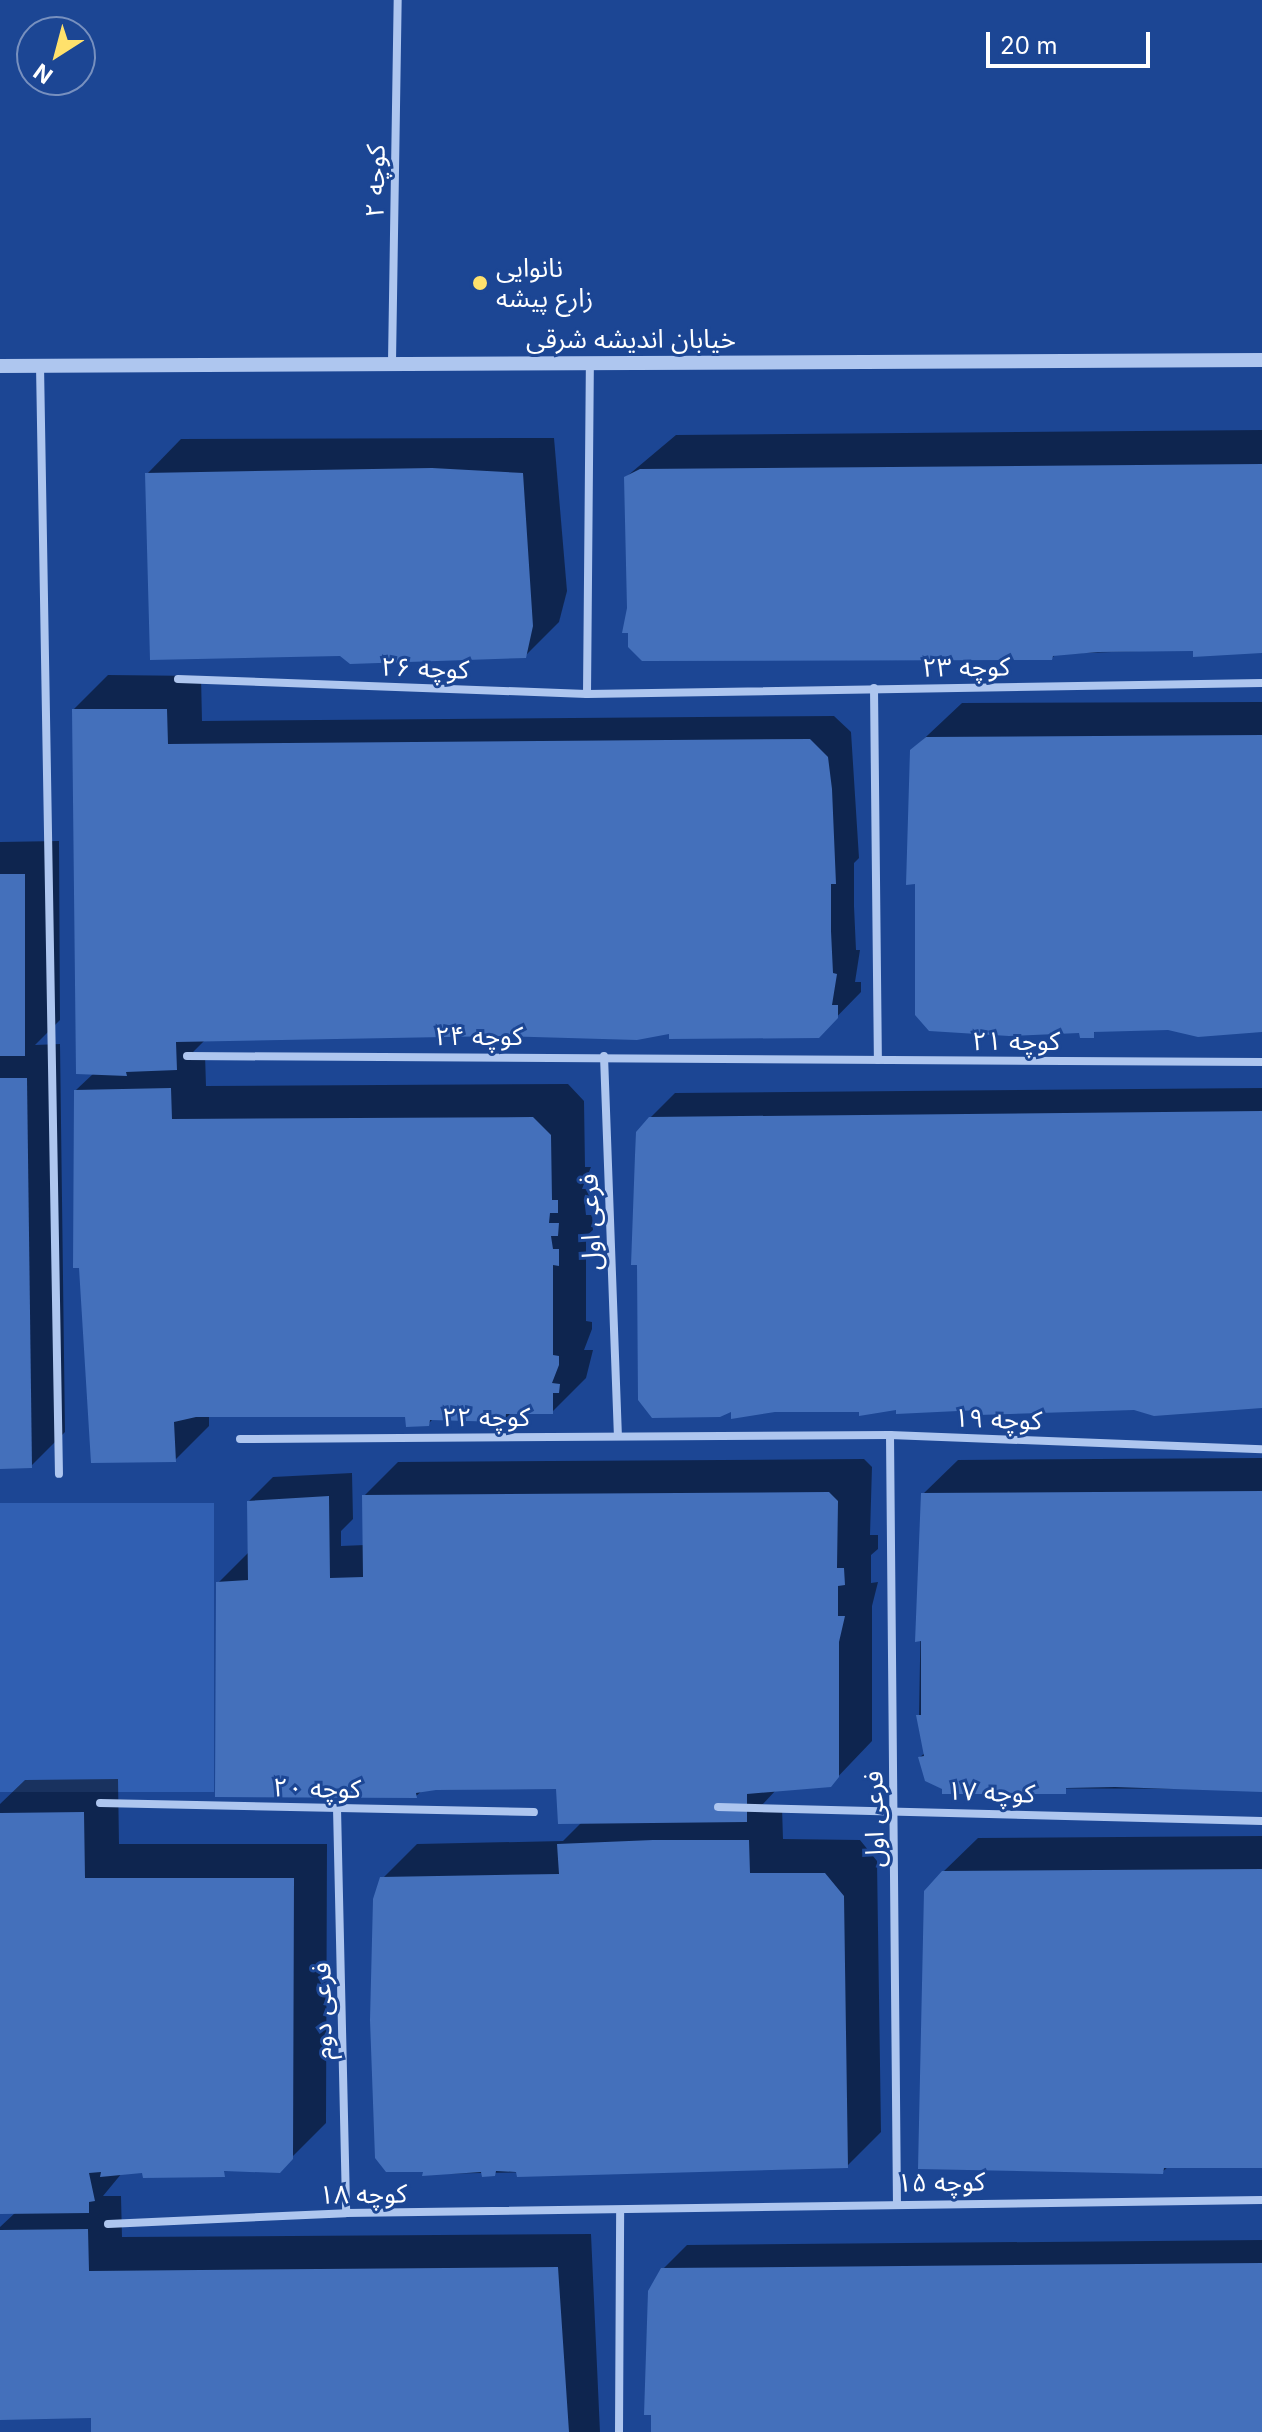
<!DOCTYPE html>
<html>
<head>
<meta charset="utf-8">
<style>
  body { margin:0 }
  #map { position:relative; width:1262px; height:2432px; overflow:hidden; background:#1c4694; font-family:Inter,"Noto Sans Arabic",sans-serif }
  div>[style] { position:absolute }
  .green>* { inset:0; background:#305fb2; transform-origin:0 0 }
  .shadow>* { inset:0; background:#0007 }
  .building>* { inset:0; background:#4470bb; transform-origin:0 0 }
  .minor>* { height:8px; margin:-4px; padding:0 4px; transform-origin:4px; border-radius:4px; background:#aec6ef }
  .tertiary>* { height:14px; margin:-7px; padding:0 7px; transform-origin:7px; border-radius:7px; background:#aec6ef }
  .dots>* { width:22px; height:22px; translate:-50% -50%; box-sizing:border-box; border:4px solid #1c4694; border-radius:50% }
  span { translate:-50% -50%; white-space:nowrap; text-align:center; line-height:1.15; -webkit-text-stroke:6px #1c4694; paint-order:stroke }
  .street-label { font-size:26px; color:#fff }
  .poi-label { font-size:26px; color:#fff }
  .left { translate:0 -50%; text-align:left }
  .north { position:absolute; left:16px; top:16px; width:80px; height:80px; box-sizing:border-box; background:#1c4694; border:2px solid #7790bf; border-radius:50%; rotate:216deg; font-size:22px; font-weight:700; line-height:32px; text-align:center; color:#fff }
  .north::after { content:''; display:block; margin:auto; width:28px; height:36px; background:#ffe16c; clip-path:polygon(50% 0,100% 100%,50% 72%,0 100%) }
  .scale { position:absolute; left:986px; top:32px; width:164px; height:36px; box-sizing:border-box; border:4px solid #fff; border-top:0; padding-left:10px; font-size:24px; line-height:28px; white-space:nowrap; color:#fff; -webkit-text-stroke:6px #1c4694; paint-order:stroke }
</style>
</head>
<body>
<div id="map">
  <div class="green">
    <i style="left:0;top:1503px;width:214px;height:289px"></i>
  </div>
  <div class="shadow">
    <i style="clip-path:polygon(1262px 430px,1262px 651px,1195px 649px,1056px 654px,1052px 658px,629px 608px,626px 477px,676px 435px)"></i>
    <i style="clip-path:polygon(554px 438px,567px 591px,559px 622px,525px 656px,341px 654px,147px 474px,181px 439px)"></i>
    <i style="clip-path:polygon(108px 675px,201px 676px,202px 721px,834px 716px,851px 732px,859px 858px,854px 863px,854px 906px,856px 950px,860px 950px,855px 982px,861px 982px,861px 992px,818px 1036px,671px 1032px,205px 1040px,190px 1055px,205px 1054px,206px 1086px,568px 1084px,584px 1101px,585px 1167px,591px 1167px,582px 1189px,592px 1189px,585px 1206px,586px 1215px,592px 1215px,593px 1230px,586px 1236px,586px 1321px,592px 1322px,592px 1329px,584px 1350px,593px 1350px,586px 1378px,552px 1412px,512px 1412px,504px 1420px,434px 1418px,428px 1424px,407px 1415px,209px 1415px,209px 1426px,175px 1460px,76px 1090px,94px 1073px,74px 709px)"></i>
    <i style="clip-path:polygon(1262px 702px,1262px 1030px,1104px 1030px,1082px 1035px,917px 882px,912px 750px,962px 703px)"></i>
    <i style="clip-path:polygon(59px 841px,60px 1020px,35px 1045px,60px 1044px,65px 1432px,31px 1466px,0 1467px,0 842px)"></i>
    <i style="clip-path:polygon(1262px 1088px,1262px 1407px,898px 1408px,650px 1118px,675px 1093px)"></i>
    <i style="clip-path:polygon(1262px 1458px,1262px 1789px,944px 1788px,920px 1757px,926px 1752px,919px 1716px,923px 1494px,958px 1460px)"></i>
    <i style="clip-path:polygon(864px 1459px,872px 1467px,870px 1535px,878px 1535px,878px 1549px,871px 1555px,871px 1583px,878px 1582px,872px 1606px,872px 1741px,830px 1785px,777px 1789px,760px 1807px,782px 1807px,783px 1839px,860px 1840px,877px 1861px,881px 2132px,847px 2166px,425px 2174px,382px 1879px,417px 1844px,563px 1841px,582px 1822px,558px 1787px,423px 1790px,416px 1796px,218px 1583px,249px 1552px,249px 1501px,273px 1477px,352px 1473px,353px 1519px,341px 1531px,341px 1546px,365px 1545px,364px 1496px,398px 1462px)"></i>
    <i style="clip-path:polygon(118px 1779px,119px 1844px,327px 1844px,326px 2123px,279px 2170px,122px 2173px,103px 2196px,121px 2196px,122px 2237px,591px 2234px,600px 2432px,93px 2432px,93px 2416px,0 2418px,0 2227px,16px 2212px,0 2212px,0 1804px,25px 1780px)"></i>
    <i style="clip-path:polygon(1262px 1836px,1262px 2165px,1169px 2166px,1162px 2172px,943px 1872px,978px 1838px)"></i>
    <i style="clip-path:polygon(1262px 2240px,1262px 2432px,653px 2432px,663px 2269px,687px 2245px)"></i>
  </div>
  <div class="building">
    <i style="clip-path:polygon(1262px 464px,1262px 653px,1193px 657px,1193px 651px,1098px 652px,1053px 656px,1052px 660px,642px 661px,628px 647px,628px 633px,622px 633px,627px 608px,624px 477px,640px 469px)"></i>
    <i style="clip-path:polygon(432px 468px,523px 473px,533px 626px,526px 658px,350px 664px,340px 656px,150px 660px,145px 473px)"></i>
    <i style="clip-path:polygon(72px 709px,167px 709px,168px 744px,810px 739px,828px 757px,832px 789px,836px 884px,831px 884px,831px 931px,833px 973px,837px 974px,832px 1005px,838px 1005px,838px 1018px,819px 1038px,669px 1039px,669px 1034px,637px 1040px,500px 1036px,176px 1042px,177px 1070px,126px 1072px,127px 1076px,76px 1074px)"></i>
    <i style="clip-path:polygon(1262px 735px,1262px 1032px,1198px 1037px,1168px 1030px,1094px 1032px,1094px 1038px,1080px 1038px,1079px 1033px,1009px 1036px,929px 1031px,915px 1015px,915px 884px,906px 885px,910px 750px,926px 737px)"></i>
    <i style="left:25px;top:874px;width:182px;height:25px;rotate:90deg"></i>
    <i style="clip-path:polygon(0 1078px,27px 1078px,32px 1468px,0 1469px)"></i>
    <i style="clip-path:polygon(171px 1088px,172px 1119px,533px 1117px,551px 1135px,552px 1200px,558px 1200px,558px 1213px,550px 1213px,549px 1223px,559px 1223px,558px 1236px,551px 1236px,553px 1249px,559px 1249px,559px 1266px,553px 1265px,553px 1355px,559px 1356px,559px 1365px,552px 1383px,560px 1384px,559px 1393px,553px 1393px,553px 1414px,506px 1414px,505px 1422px,430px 1420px,429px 1426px,406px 1427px,405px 1417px,196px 1417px,174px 1422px,176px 1462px,91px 1463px,79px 1268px,73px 1268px,74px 1090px)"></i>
    <i style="clip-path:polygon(1262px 1111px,1262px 1408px,1154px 1416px,1134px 1410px,978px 1415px,979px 1410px,896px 1414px,896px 1410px,859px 1416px,859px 1412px,775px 1412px,731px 1419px,731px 1412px,720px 1417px,652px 1418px,638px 1400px,637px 1265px,631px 1265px,635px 1155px,636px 1132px,649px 1117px)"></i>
    <i style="clip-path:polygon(1262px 1491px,1262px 1792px,1115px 1787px,1066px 1788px,1066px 1794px,942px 1794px,942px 1789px,925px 1781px,918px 1757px,924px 1756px,916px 1715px,921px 1715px,921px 1641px,915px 1642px,921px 1493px)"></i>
    <i style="clip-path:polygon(829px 1492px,838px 1501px,837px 1568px,844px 1568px,845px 1585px,838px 1586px,838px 1616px,845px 1616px,839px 1642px,839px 1777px,831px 1787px,747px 1794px,747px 1822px,558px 1824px,556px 1789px,436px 1790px,416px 1793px,417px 1798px,215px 1797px,216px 1582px,248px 1580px,247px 1501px,329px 1496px,330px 1578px,363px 1577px,362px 1495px)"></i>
    <i style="clip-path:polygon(84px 1812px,85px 1878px,294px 1878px,293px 2159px,280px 2173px,224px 2171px,225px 2177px,143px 2178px,142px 2173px,100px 2177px,101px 2172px,89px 2173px,95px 2201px,89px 2202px,89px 2213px,0 2214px,0 1813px)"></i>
    <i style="clip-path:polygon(653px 1840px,749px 1840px,750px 1873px,825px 1873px,844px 1896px,848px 2168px,517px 2177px,516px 2172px,496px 2171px,495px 2176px,482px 2177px,481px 2172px,422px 2176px,423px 2172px,386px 2172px,375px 2158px,370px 2020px,373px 1899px,380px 1877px,559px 1874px,557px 1844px)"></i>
    <i style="clip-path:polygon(1262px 1869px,1262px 2168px,1164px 2168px,1163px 2174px,918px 2169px,924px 1891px,942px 1871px)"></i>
    <i style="clip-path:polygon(88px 2229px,89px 2271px,558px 2267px,569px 2432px,91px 2432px,91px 2418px,0 2420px,0 2230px)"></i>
    <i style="clip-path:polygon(1262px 2263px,1262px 2432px,651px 2432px,651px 2415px,644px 2415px,648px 2291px,661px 2268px)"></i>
  </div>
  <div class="minor">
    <i style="left:392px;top:362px;width:362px;rotate:-89.1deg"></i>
    <i style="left:40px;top:365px;width:1109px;rotate:89.02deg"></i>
    <i style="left:178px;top:679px;width:409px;rotate:2.1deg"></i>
    <i style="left:587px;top:694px;width:675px;rotate:-0.93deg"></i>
    <i style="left:874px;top:688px;width:372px;rotate:89.4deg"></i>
    <i style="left:587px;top:694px;width:330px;rotate:-89.5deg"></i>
    <i style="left:187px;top:1056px;width:1075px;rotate:0.32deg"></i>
    <i style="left:604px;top:1056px;width:380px;rotate:87.9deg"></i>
    <i style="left:890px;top:1435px;width:767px;rotate:89.48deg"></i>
    <i style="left:240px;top:1439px;width:650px;rotate:-0.35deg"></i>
    <i style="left:890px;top:1435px;width:372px;rotate:2.2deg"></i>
    <i style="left:100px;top:1803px;width:434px;rotate:1.2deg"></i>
    <i style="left:718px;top:1807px;width:544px;rotate:1.47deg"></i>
    <i style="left:337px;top:1808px;width:405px;rotate:88.7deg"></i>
    <i style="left:108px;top:2224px;width:238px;rotate:-2.6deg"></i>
    <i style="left:346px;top:2213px;width:916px;rotate:-0.81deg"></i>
    <i style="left:619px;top:2432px;width:220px;rotate:-89.7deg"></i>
  </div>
  <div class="tertiary">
    <i style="left:0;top:366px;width:1262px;rotate:-0.27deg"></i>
  </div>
  <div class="dots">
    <i style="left:480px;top:283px;background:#ffe16c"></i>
  </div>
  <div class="street-label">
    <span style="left:375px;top:181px;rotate:-89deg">کوچه ۲</span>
    <span style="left:631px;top:339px">خیابان اندیشه شرقی</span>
    <span style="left:966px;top:667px;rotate:-1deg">کوچه ۲۳</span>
    <span style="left:425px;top:668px;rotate:2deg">کوچه ۲۶</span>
    <span style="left:479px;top:1036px">کوچه ۲۴</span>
    <span style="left:1016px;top:1041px">کوچه ۲۱</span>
    <span style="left:590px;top:1222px;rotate:-92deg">فرعی اول</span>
    <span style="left:486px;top:1417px">کوچه ۲۲</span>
    <span style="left:998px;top:1419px;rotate:2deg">کوچه ۱۹</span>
    <span style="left:317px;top:1788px;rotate:1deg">کوچه ۲۰</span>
    <span style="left:991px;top:1792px;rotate:2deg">کوچه ۱۷</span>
    <span style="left:874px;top:1819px;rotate:-91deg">فرعی اول</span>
    <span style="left:322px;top:2011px;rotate:-91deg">فرعی دوم</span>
    <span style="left:941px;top:2182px;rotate:-1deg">کوچه ۱۵</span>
    <span style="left:363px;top:2194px;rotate:-1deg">کوچه ۱۸</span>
  </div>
  <div class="poi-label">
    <span class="left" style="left:496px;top:283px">نانوایی<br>زارع پیشه</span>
  </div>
  <div class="north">N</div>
  <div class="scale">20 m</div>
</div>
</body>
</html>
